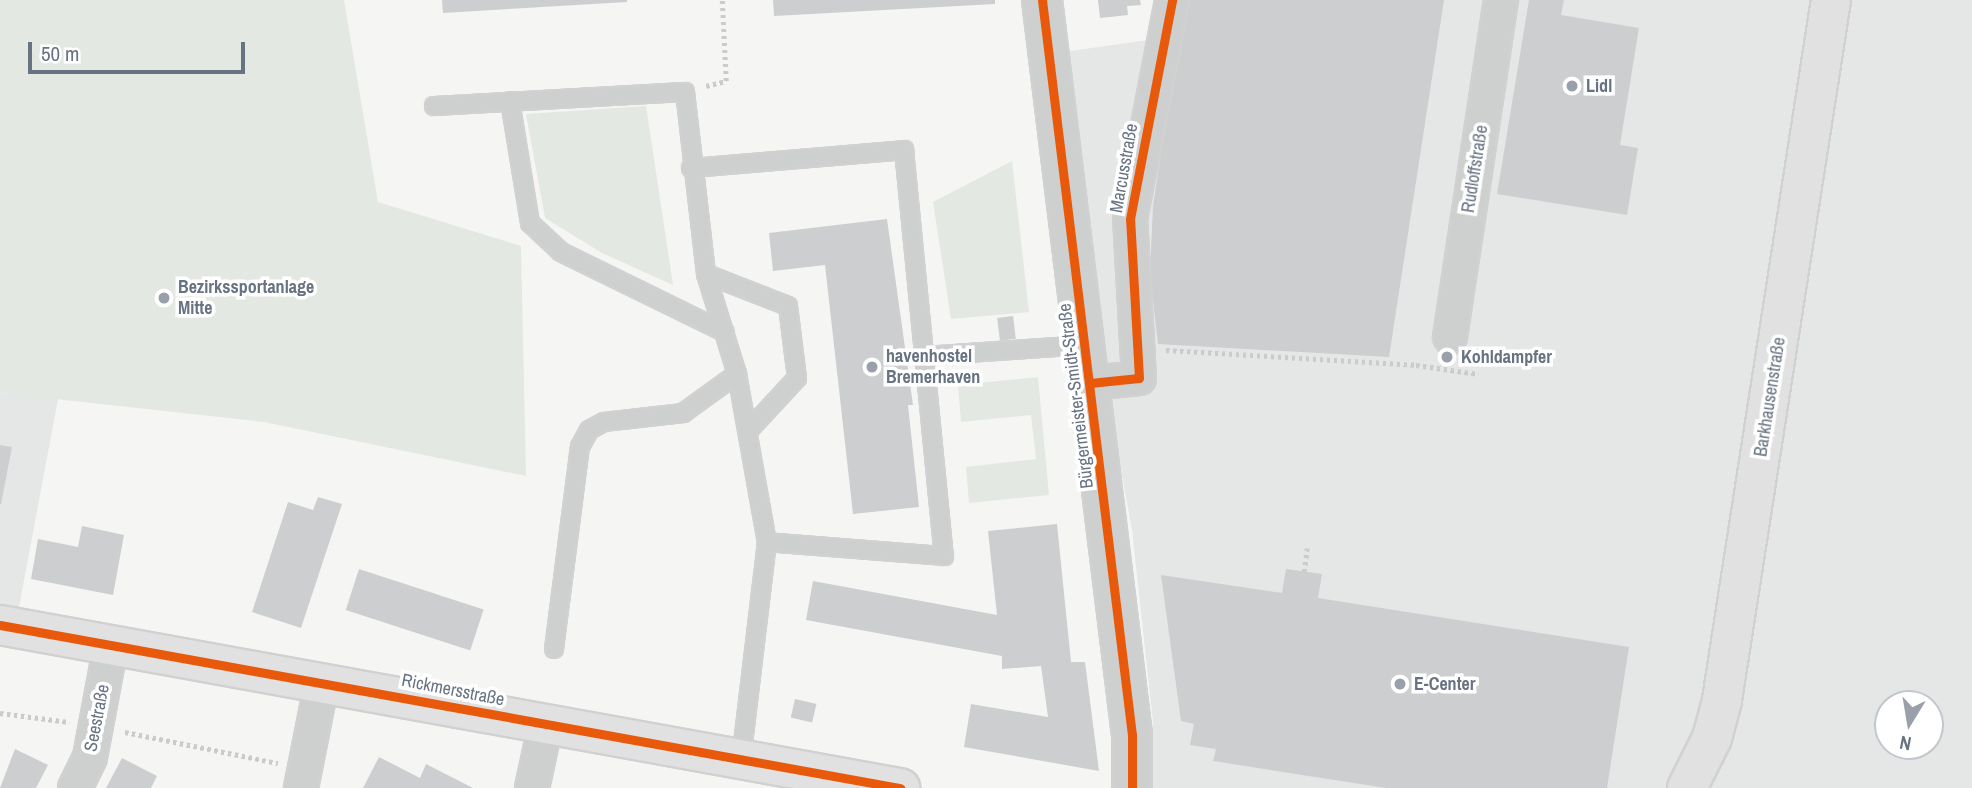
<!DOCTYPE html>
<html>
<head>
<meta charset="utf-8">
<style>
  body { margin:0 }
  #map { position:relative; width:1972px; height:788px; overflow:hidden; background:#f5f5f4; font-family:"Archivo Narrow",sans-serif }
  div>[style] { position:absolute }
  .built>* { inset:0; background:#e5e7e6 }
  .green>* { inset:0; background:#e4e8e2 }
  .building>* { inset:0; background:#cdcecf; transform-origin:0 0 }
  .path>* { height:4.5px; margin-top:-2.25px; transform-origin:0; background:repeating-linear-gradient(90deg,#cacbcc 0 3.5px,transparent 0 7px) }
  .roads { filter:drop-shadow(2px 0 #d1d1d2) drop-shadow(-2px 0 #d1d1d2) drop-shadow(0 2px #d1d1d2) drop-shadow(0 -2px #d1d1d2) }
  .service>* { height:16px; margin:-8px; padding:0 8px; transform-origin:8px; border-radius:8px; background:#cecfcf }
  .minor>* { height:32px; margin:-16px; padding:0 16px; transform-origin:16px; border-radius:16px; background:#cecfcf }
  .tertiary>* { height:38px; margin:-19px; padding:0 19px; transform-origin:19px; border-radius:19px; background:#cecfcf }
  .secondary>* { height:38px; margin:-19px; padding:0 19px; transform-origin:19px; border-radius:19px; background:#e1e1e2 }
  .cycleway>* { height:9px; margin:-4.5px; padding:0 4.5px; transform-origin:4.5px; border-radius:4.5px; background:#e8590c }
  .dots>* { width:19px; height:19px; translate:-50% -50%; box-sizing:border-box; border:4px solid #fff; border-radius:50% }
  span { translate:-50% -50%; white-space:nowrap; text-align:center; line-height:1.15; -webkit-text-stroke:7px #fff; paint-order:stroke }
  .poi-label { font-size:18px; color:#677382; font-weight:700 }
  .left { translate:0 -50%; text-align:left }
  .street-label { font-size:18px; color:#677382 }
  .north { position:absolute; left:1874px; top:690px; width:70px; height:70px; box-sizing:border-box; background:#fff; border:2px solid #c2c7cd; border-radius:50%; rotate:191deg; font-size:19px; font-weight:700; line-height:28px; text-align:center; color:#677382 }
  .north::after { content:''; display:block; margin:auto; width:24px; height:32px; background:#99a0aa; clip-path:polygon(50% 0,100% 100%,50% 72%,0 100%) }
  .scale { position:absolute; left:28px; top:42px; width:217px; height:32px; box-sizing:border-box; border:4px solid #677382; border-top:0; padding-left:9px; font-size:21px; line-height:24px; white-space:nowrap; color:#677382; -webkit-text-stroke:5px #fff; paint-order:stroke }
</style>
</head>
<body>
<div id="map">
  <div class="built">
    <i style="clip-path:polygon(evenodd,1161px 0,1972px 0,1972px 788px,1147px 788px,1153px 722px,1132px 530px,1102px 365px,1063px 52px,1155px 39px,1161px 0,1888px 704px,1930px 704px,1930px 746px,1888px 746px,1888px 704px)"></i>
    <i style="clip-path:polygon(0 393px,58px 399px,19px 607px,0 604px)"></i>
  </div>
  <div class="green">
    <i style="clip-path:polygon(0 0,344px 0,378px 202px,521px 246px,526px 476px,264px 422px,0 393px)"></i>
    <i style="clip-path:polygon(646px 106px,673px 285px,602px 253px,545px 218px,526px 114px)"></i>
    <i style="clip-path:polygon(1012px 161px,1029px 312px,951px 319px,933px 202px)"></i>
    <i style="clip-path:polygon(1038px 377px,1049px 495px,969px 503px,966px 467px,1036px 459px,1031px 415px,961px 422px,958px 385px)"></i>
  </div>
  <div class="building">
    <i style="clip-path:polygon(442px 0,627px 0,627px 2px,443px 13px)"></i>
    <i style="clip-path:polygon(773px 0,995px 0,995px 4px,774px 16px)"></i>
    <i style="clip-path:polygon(1098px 0,1140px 0,1141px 5px,1127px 6px,1128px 15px,1100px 18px)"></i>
    <i style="clip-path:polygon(1184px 0,1444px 0,1389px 357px,1158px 344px,1150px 273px,1153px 206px)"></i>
    <i style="clip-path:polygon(1529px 0,1564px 0,1561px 15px,1639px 28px,1620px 145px,1638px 148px,1627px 215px,1497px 194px)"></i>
    <i style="clip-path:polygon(887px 219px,913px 405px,908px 405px,919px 507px,853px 514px,825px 265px,773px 271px,769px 233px)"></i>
    <i style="left:1013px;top:316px;width:23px;height:16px;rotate:83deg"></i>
    <i style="clip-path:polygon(0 445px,12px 447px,1px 504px,0 504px)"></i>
    <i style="clip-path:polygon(318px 497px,342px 504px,301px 628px,252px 612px,288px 502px,313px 510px)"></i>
    <i style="clip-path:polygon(1057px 524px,1071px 662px,1085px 662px,1099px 771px,964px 747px,971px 704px,1048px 717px,1041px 666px,1002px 669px,1002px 656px,806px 620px,813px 581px,997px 615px,988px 531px)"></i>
    <i style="clip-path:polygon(82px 526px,124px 535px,113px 595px,31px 579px,38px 539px,78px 547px)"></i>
    <i style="left:359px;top:569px;width:131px;height:43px;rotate:18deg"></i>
    <i style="clip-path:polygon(1286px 569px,1322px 574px,1318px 598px,1629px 647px,1607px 788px,1386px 788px,1213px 761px,1216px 749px,1190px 745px,1194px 724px,1181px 721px,1161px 575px,1282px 593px)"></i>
    <i style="left:795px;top:699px;width:22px;height:19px;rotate:13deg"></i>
    <i style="clip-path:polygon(15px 749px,48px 765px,36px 788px,0 788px)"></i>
    <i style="clip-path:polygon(379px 757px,420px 778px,426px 764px,473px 788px,363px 788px)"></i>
    <i style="clip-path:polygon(122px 758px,157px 776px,151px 788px,106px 788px)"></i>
  </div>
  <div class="path">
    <i style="left:706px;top:86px;width:21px;rotate:-14deg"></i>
    <i style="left:726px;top:81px;width:81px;rotate:-92.8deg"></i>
    <i style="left:1166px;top:350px;width:250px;rotate:3.4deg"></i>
    <i style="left:1416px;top:365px;width:63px;rotate:8.3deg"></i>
    <i style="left:1304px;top:572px;width:24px;rotate:-83deg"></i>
    <i style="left:0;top:713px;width:70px;rotate:7.4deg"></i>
    <i style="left:125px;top:732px;width:156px;rotate:11.5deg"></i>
  </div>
  <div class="roads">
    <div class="service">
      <i style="left:510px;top:101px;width:124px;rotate:80.7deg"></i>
      <i style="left:530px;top:223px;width:42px;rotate:43.1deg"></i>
      <i style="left:561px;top:252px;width:182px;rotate:26.1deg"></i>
      <i style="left:434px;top:106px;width:251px;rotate:-3.2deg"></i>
      <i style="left:685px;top:92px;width:183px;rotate:83.4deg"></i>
      <i style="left:706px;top:274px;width:105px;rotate:72.8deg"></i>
      <i style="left:737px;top:374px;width:171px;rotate:79.9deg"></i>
      <i style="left:767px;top:542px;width:220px;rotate:96.8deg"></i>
      <i style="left:691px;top:168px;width:214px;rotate:-4.8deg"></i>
      <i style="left:904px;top:150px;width:408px;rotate:84.4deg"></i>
      <i style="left:944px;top:556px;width:178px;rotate:-175.5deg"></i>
      <i style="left:706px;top:274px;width:88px;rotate:21.3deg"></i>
      <i style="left:788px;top:306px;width:73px;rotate:82.9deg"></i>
      <i style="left:797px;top:378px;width:71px;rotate:132.7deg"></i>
      <i style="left:924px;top:356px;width:162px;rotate:-3.9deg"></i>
      <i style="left:554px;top:649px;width:204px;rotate:-82.7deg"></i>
      <i style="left:580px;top:447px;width:19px;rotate:-62deg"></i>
      <i style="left:589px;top:430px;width:17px;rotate:-28deg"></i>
      <i style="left:604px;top:422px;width:80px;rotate:-6.5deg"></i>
      <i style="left:683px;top:413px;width:67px;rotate:-35.8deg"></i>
    </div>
    <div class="minor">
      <i style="left:1450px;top:337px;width:341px;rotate:-81.4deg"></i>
      <i style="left:1090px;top:383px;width:49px;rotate:-5.8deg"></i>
      <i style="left:1139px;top:378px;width:159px;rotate:-93.2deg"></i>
      <i style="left:1130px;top:219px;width:223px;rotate:-79.1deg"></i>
      <i style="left:75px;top:788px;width:34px;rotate:-64deg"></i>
      <i style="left:90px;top:757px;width:114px;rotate:-79.4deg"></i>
      <i style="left:301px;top:788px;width:108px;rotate:-78.8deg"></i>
      <i style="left:532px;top:788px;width:66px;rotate:-77.8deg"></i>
    </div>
    <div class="tertiary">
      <i style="left:1042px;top:0;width:740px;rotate:83.02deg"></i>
      <i style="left:1132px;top:735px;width:53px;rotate:90deg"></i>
    </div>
    <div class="secondary">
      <i style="left:0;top:625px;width:915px;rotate:10.27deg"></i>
      <i style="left:1687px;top:788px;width:56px;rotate:-63.4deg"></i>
      <i style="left:1712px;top:738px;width:39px;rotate:-75deg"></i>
      <i style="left:1722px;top:700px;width:708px;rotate:-81.15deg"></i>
    </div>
  </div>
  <div class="cycleway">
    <i style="left:1042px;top:0;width:740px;rotate:83.02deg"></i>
    <i style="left:1132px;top:735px;width:53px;rotate:90deg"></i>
    <i style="left:1090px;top:383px;width:49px;rotate:-5.8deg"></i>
    <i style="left:1139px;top:378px;width:159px;rotate:-93.2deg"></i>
    <i style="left:1130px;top:219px;width:223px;rotate:-79.1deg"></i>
    <i style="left:0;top:625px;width:915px;rotate:10.27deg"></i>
  </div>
  <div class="dots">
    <i style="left:1572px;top:86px;background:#99a0aa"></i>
    <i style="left:164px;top:298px;background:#99a0aa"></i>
    <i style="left:1447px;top:357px;background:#99a0aa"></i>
    <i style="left:872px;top:367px;background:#99a0aa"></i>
    <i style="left:1400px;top:684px;background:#99a0aa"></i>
  </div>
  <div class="poi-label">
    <span class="left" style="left:1586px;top:86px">Lidl</span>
    <span class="left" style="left:178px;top:298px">Bezirkssportanlage<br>Mitte</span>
    <span class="left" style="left:886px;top:367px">havenhostel<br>Bremerhaven</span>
    <span class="left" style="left:1461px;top:357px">Kohldampfer</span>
    <span class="left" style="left:1414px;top:684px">E-Center</span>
  </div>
  <div class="street-label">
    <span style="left:1124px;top:168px;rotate:-80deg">Marcusstraße</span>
    <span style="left:1475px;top:169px;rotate:-81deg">Rudloffstraße</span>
    <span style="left:1076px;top:396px;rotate:-97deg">Bürgermeister-Smidt-Straße</span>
    <span style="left:1770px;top:397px;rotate:-81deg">Barkhausenstraße</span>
    <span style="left:453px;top:690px;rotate:11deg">Rickmersstraße</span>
    <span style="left:97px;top:718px;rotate:-79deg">Seestraße</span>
  </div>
  <div class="north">N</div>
  <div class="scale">50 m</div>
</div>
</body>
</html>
